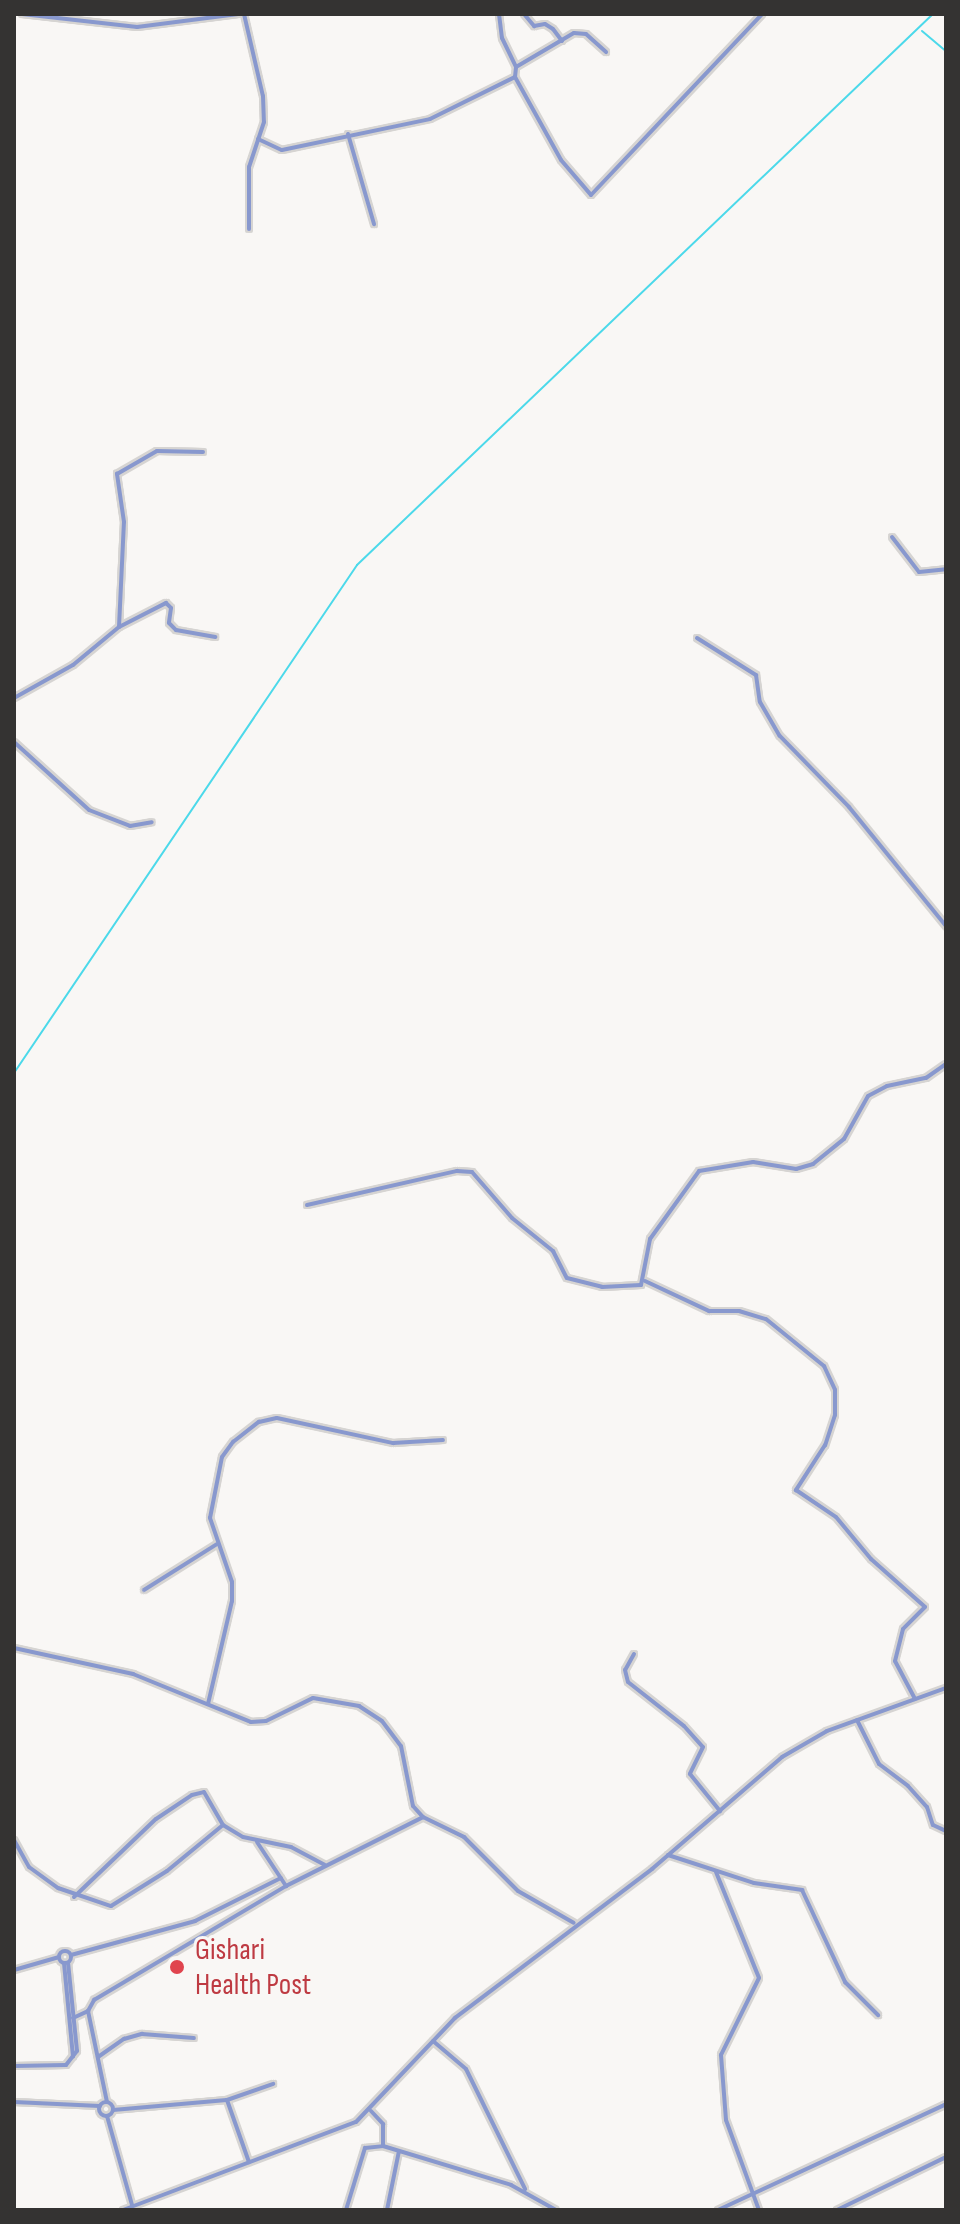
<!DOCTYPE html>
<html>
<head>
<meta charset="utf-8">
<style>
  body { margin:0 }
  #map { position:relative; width:960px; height:2224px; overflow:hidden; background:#f9f7f5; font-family:"Sofia Sans Condensed",sans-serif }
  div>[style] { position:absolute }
  .stream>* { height:2px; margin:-1px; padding:0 1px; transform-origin:1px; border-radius:1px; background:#4cd9ea }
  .roads { filter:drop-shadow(2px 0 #d6d4d2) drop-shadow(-2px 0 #d6d4d2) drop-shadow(0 2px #d6d4d2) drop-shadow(0 -2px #d6d4d2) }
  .street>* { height:4px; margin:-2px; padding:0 2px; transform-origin:2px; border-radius:2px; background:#8898ce }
  .street>.ring { margin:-2px; padding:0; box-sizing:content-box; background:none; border:4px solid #8898ce; border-radius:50% }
  .dots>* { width:22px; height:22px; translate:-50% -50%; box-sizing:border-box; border:4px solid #f9f7f5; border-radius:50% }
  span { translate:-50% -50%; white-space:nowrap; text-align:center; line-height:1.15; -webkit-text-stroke:6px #f9f7f5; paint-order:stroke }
  .health-label { font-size:30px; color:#be3a42 }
  .left { translate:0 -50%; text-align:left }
  .frame { position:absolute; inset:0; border:16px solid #343332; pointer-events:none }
</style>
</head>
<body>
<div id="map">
  <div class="stream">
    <i style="left:922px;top:31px;width:31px;rotate:40deg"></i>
    <i style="left:14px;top:1073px;width:613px;rotate:-55.97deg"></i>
    <i style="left:357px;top:565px;width:797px;rotate:-43.73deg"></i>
  </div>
  <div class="roads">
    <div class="street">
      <i style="left:22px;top:14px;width:116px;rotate:6.4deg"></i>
      <i style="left:137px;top:27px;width:102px;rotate:-7.3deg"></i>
      <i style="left:244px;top:14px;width:84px;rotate:77deg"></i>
      <i style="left:263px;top:96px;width:26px;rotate:88deg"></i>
      <i style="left:264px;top:122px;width:47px;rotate:108.4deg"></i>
      <i style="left:249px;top:167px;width:62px;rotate:90deg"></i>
      <i style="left:499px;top:14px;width:24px;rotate:83deg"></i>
      <i style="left:502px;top:38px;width:32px;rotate:64deg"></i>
      <i style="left:524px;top:14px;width:16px;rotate:50deg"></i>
      <i style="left:534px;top:26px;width:11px;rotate:-10deg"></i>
      <i style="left:545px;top:24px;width:9px;rotate:32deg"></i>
      <i style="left:553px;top:29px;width:15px;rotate:53deg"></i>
      <i style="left:515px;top:77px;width:95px;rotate:61deg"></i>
      <i style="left:561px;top:160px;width:46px;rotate:49.4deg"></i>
      <i style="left:591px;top:195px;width:249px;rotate:-46.6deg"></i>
      <i style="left:348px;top:134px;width:94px;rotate:73.9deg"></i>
      <i style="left:258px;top:139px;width:26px;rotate:25deg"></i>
      <i style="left:282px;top:150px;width:151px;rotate:-11.8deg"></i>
      <i style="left:430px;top:119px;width:95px;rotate:-26.3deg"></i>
      <i style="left:515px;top:77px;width:10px;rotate:-84deg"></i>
      <i style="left:516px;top:67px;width:67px;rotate:-30.4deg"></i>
      <i style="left:574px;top:33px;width:12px;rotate:5deg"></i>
      <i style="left:586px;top:34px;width:27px;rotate:42deg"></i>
      <i style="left:892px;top:537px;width:44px;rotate:52.4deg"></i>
      <i style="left:919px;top:572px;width:27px;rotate:-6deg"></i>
      <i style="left:119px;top:627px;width:105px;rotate:-87.3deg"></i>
      <i style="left:124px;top:522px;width:49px;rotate:-98.3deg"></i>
      <i style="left:117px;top:474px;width:46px;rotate:-29.9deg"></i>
      <i style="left:157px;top:451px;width:46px;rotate:1.2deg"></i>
      <i style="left:697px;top:638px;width:70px;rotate:32.1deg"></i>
      <i style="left:756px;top:675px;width:27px;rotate:82deg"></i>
      <i style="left:760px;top:702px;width:39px;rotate:60deg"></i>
      <i style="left:780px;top:736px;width:99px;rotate:45.8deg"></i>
      <i style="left:849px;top:807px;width:154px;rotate:50.8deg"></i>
      <i style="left:14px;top:698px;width:68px;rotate:-29.2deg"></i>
      <i style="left:73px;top:665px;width:60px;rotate:-39.6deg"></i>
      <i style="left:119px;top:627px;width:53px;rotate:-27.1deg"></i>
      <i style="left:166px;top:603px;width:7px;rotate:45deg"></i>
      <i style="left:171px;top:608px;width:15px;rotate:98deg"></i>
      <i style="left:169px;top:623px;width:10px;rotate:45deg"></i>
      <i style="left:176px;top:630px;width:40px;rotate:10deg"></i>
      <i style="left:14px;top:742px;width:101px;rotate:42.2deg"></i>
      <i style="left:89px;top:810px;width:44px;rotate:21.3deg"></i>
      <i style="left:130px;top:826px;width:22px;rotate:-10deg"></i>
      <i style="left:307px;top:1205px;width:154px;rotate:-12.8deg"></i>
      <i style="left:457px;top:1171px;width:15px;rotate:4deg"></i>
      <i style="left:472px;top:1172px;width:61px;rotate:49deg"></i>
      <i style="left:512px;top:1218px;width:53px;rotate:38.8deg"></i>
      <i style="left:553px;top:1251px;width:30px;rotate:63deg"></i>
      <i style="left:567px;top:1278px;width:36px;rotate:14deg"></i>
      <i style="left:602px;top:1287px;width:39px;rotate:-3deg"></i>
      <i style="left:641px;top:1285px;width:47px;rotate:-78.9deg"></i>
      <i style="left:650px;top:1239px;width:84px;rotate:-54.2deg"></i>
      <i style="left:699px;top:1171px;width:55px;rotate:-9.5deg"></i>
      <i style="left:753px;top:1162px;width:44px;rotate:9.2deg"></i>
      <i style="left:796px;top:1169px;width:18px;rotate:-16deg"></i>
      <i style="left:813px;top:1164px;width:40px;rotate:-39deg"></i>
      <i style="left:844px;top:1139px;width:49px;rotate:-60.8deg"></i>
      <i style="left:868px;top:1096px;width:21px;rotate:-28deg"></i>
      <i style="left:887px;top:1086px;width:40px;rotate:-12deg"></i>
      <i style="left:926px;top:1078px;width:24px;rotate:-35deg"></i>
      <i style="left:645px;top:1281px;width:71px;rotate:25.1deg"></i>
      <i style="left:709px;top:1311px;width:30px"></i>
      <i style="left:739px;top:1311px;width:28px;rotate:17deg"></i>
      <i style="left:766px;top:1319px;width:75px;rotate:39deg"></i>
      <i style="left:824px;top:1366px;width:26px;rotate:65deg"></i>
      <i style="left:835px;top:1390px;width:25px;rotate:90deg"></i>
      <i style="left:835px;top:1415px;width:32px;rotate:108deg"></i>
      <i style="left:825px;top:1445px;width:54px;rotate:122.8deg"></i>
      <i style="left:796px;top:1490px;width:48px;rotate:34deg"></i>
      <i style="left:836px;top:1517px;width:55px;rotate:50.2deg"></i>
      <i style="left:871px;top:1559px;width:72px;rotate:41.6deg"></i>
      <i style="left:925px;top:1607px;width:31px;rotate:135deg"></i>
      <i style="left:903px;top:1629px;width:33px;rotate:104deg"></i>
      <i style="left:895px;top:1661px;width:43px;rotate:62.2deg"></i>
      <i style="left:144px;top:1590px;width:86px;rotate:-32.2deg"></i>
      <i style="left:14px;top:1648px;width:122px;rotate:12.3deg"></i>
      <i style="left:133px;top:1674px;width:127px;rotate:22.1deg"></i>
      <i style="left:251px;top:1722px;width:15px;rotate:-4deg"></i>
      <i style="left:266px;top:1721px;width:52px;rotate:-26.1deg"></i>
      <i style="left:313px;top:1698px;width:47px;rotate:9.9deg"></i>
      <i style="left:359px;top:1706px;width:27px;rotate:33deg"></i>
      <i style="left:382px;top:1721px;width:31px;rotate:53deg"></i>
      <i style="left:401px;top:1746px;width:61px;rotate:78.7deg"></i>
      <i style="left:413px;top:1806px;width:15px;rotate:48deg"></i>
      <i style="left:423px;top:1817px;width:46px;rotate:26deg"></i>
      <i style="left:464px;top:1837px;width:76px;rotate:45deg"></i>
      <i style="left:518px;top:1891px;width:64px;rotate:29.7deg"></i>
      <i style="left:634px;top:1654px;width:18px;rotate:119deg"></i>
      <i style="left:625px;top:1670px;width:12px;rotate:76deg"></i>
      <i style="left:628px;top:1682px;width:71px;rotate:38.2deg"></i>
      <i style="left:684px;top:1726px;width:28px;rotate:48deg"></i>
      <i style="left:703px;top:1747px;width:30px;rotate:116deg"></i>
      <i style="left:690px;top:1774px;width:48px;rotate:51deg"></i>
      <i style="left:208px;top:1704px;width:106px;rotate:-76.9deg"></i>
      <i style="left:232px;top:1601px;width:19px;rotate:-90deg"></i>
      <i style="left:232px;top:1582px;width:68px;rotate:-109deg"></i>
      <i style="left:210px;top:1518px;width:62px;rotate:-78.9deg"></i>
      <i style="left:222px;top:1457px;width:19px;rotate:-54deg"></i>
      <i style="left:233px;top:1442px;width:33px;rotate:-38deg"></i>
      <i style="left:259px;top:1422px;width:18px;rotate:-13deg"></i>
      <i style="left:277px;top:1418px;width:119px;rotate:12.2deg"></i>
      <i style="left:393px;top:1443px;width:50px;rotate:-3.4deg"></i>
      <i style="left:857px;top:1720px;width:49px;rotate:63.4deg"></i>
      <i style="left:879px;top:1764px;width:36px;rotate:37deg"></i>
      <i style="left:908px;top:1786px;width:28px;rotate:48deg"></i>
      <i style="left:927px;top:1807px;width:19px;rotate:72deg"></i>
      <i style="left:933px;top:1825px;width:14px;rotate:25deg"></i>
      <i style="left:14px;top:1840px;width:31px;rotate:61deg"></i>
      <i style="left:29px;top:1867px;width:36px;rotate:36deg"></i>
      <i style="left:58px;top:1888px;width:56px;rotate:18.8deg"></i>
      <i style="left:111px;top:1906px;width:66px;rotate:-32deg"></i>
      <i style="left:167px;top:1871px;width:72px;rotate:-39.4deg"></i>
      <i style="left:223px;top:1825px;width:23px;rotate:31deg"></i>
      <i style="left:243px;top:1837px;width:49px;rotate:11.8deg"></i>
      <i style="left:291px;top:1847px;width:38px;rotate:28deg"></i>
      <i style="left:257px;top:1842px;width:53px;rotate:56.6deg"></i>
      <i style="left:668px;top:1855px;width:90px;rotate:18deg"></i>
      <i style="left:754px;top:1883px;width:49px;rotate:8.3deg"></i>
      <i style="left:802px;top:1890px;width:102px;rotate:64.9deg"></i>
      <i style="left:845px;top:1982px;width:47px;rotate:45deg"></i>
      <i style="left:716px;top:1872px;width:114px;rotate:67.9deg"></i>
      <i style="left:759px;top:1978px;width:86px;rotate:116.3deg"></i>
      <i style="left:721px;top:2055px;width:65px;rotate:85.6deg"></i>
      <i style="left:726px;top:2120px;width:96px;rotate:69.9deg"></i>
      <i style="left:74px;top:1897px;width:113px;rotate:-43.6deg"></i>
      <i style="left:156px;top:1819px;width:43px;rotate:-33.7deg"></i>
      <i style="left:192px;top:1795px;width:12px;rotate:-14deg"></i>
      <i style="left:204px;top:1792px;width:38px;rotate:60deg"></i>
      <i class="ring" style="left:59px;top:1951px;width:8px;height:8px"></i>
      <i style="left:71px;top:1955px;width:129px;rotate:-15.3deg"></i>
      <i style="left:195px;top:1921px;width:96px;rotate:-26.6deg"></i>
      <i style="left:64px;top:1963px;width:94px;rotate:84.5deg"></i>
      <i style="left:14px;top:1970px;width:47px;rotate:-16.1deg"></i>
      <i style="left:73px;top:2018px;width:17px;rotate:-25deg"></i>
      <i style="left:433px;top:2041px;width:43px;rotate:40.3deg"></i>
      <i style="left:466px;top:2069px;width:134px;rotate:63.8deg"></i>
      <i style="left:98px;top:2057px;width:32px;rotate:-35deg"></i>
      <i style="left:124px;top:2039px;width:19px;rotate:-16deg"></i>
      <i style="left:142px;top:2034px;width:52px;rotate:4.4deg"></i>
      <i style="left:14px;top:2066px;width:52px;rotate:-1.1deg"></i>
      <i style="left:66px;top:2065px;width:18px;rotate:-52deg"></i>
      <i style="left:77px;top:2051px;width:88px;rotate:-95.8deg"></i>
      <i style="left:227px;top:2100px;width:66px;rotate:70.5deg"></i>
      <i style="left:14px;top:2102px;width:86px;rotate:2.7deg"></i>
      <i style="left:107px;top:2102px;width:93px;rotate:-101.8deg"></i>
      <i style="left:88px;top:2011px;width:13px;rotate:-61deg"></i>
      <i style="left:94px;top:2000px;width:223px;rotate:-30.7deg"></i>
      <i style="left:286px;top:1886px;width:153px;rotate:-26.7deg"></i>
      <i class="ring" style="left:99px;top:2102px;width:10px;height:10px"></i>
      <i style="left:113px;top:2110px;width:114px;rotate:-5deg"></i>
      <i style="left:227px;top:2100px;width:49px;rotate:-19.2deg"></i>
      <i style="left:371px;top:2111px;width:18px;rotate:47deg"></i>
      <i style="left:383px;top:2124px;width:22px;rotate:90deg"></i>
      <i style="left:383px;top:2146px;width:134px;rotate:16.9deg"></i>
      <i style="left:511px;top:2185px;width:51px;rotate:29.1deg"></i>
      <i style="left:107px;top:2116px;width:92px;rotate:74.3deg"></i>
      <i style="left:123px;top:2210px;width:249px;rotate:-20.7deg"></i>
      <i style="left:356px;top:2122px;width:144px;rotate:-46.4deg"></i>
      <i style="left:455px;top:2018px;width:247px;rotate:-37.1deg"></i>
      <i style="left:652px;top:1869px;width:172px;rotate:-40.7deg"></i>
      <i style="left:782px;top:1757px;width:52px;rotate:-30deg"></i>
      <i style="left:827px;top:1731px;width:127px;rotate:-19.9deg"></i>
      <i style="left:346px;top:2210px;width:65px;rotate:-73deg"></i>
      <i style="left:365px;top:2148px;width:18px;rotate:-6deg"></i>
      <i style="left:387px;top:2210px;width:60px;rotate:-78.5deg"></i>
      <i style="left:718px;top:2210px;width:251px;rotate:-24.9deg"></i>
      <i style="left:837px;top:2210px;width:121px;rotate:-25.9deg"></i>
    </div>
  </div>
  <div class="dots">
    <i style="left:177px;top:1967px;background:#e0444e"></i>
  </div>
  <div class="health-label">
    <span class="left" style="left:195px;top:1967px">Gishari<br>Health Post</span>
  </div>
  <div class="frame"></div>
</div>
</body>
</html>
